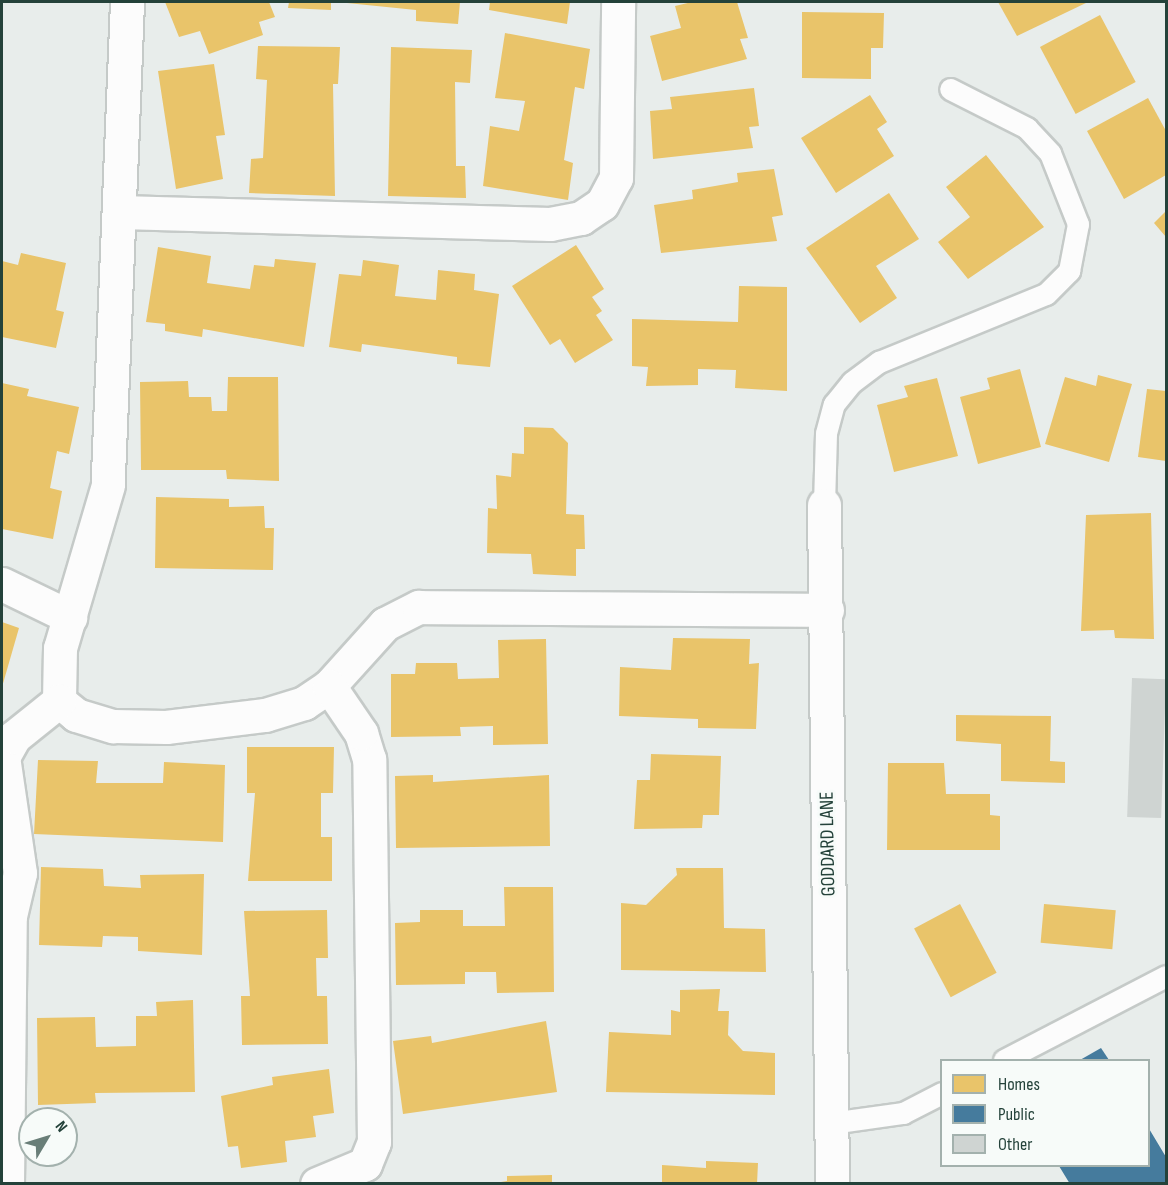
<!DOCTYPE html>
<html>
<head>
<meta charset="utf-8">
<style>
  body { margin:0 }
  #map { position:relative; width:1168px; height:1185px; overflow:hidden; background:#e8edeb; font-family:"Sofia Sans Condensed",sans-serif }
  div>[style] { position:absolute }
  .homes>* { inset:0; background:#e9c46a; transform-origin:0 0 }
  .public>* { inset:0; background:#457b9d }
  .building>* { inset:0; background:#cfd4d2; transform-origin:0 0 }
  .roads { filter:drop-shadow(2px 0 #c5cac8) drop-shadow(-2px 0 #c5cac8) drop-shadow(0 2px #c5cac8) drop-shadow(0 -2px #c5cac8) }
  .service>* { height:21px; margin:-10.5px; padding:0 10.5px; transform-origin:10.5px; border-radius:10.5px; background:#fcfcfc }
  .minor>* { height:33px; margin:-16.5px; padding:0 16.5px; transform-origin:16.5px; border-radius:16.5px; background:#fcfcfc }
  span { translate:-50% -50%; white-space:nowrap; text-align:center; line-height:1.15; -webkit-text-stroke:6px #f7fbf9; paint-order:stroke }
  .street-label { font-size:20px; color:#24423a }
  .frame { position:absolute; inset:0; border:3px solid #24423a; pointer-events:none }
  .legend { position:absolute; left:940px; top:1059px; width:210px; height:108px; box-sizing:border-box; background:#f7fbf9; border:2px solid #a3b1ad; margin:0; padding:8px 10px; list-style:none; font-size:18px; color:#24423a }
  .legend li { display:flex; align-items:center; gap:12px; height:30px }
  .legend b { width:30px; border:2px solid #a3b1ad }
  .north { position:absolute; left:18px; top:1107px; width:60px; height:60px; box-sizing:border-box; background:#f7fbf9; border:2px solid #a3b1ad; border-radius:50%; rotate:52deg; font-size:16px; font-weight:700; line-height:24px; text-align:center; color:#24423a }
  .north::after { content:''; display:block; margin:auto; width:21px; height:27px; background:#697e78; clip-path:polygon(50% 0,100% 100%,50% 72%,0 100%) }
</style>
</head>
<body>
<div id="map">
  <div class="homes">
    <i style="clip-path:polygon(165px 2px,269px 2px,275px 17px,259px 22px,263px 35px,209px 54px,200px 31px,179px 37px)"></i>
    <i style="clip-path:polygon(289px 2px,331px 2px,331px 10px,288px 8px)"></i>
    <i style="clip-path:polygon(460px 2px,458px 24px,416px 21px,416px 10px,347px 3px)"></i>
    <i style="clip-path:polygon(490px 2px,570px 2px,567px 24px,489px 10px)"></i>
    <i style="clip-path:polygon(692px 2px,737px 2px,748px 38px,740px 39px,747px 59px,662px 81px,650px 36px,681px 28px,675px 6px)"></i>
    <i style="clip-path:polygon(998px 2px,1088px 2px,1017px 36px)"></i>
    <i style="clip-path:polygon(802px 12px,884px 13px,883px 48px,871px 48px,871px 79px,802px 78px)"></i>
    <i style="left:1100px;top:15px;width:76px;height:68px;rotate:62deg"></i>
    <i style="clip-path:polygon(505px 33px,590px 49px,584px 89px,575px 87px,564px 160px,573px 163px,568px 200px,483px 186px,490px 126px,519px 131px,525px 101px,495px 98px)"></i>
    <i style="clip-path:polygon(258px 46px,340px 47px,338px 84px,333px 84px,335px 196px,249px 193px,251px 159px,263px 158px,267px 80px,256px 79px)"></i>
    <i style="clip-path:polygon(391px 47px,472px 50px,470px 83px,455px 82px,456px 166px,465px 166px,466px 198px,388px 196px)"></i>
    <i style="clip-path:polygon(214px 64px,225px 135px,216px 136px,223px 179px,176px 189px,158px 71px)"></i>
    <i style="clip-path:polygon(754px 88px,759px 126px,749px 127px,753px 148px,653px 159px,650px 111px,672px 109px,670px 97px)"></i>
    <i style="clip-path:polygon(870px 95px,887px 122px,877px 129px,894px 156px,836px 193px,801px 138px)"></i>
    <i style="clip-path:polygon(1148px 98px,1166px 131px,1166px 175px,1124px 199px,1087px 131px)"></i>
    <i style="clip-path:polygon(986px 155px,1044px 227px,968px 279px,938px 242px,970px 217px,946px 187px)"></i>
    <i style="clip-path:polygon(774px 169px,783px 215px,772px 217px,777px 241px,661px 253px,654px 205px,693px 199px,692px 190px,738px 182px,737px 173px)"></i>
    <i style="clip-path:polygon(889px 193px,919px 239px,876px 266px,897px 298px,860px 323px,806px 248px)"></i>
    <i style="clip-path:polygon(1166px 211px,1166px 237px,1154px 223px)"></i>
    <i style="clip-path:polygon(576px 245px,604px 289px,592px 297px,602px 311px,596px 315px,613px 340px,575px 363px,560px 339px,550px 345px,512px 286px)"></i>
    <i style="clip-path:polygon(158px 247px,211px 256px,207px 283px,250px 289px,254px 265px,274px 267px,275px 259px,316px 263px,304px 347px,203px 329px,202px 337px,165px 331px,165px 324px,146px 322px)"></i>
    <i style="clip-path:polygon(21px 253px,66px 263px,56px 310px,64px 312px,56px 348px,2px 337px,2px 261px,18px 265px)"></i>
    <i style="clip-path:polygon(363px 260px,399px 265px,395px 296px,436px 300px,438px 270px,475px 274px,474px 290px,499px 294px,490px 367px,457px 364px,457px 357px,362px 344px,361px 352px,329px 347px,339px 274px,361px 276px)"></i>
    <i style="clip-path:polygon(739px 286px,787px 287px,787px 391px,735px 388px,736px 370px,698px 369px,698px 385px,646px 386px,648px 367px,632px 366px,632px 319px,738px 322px)"></i>
    <i style="clip-path:polygon(1020px 369px,1041px 447px,978px 464px,960px 397px,990px 389px,987px 378px)"></i>
    <i style="clip-path:polygon(1098px 375px,1132px 384px,1109px 462px,1045px 444px,1065px 377px,1096px 386px)"></i>
    <i style="clip-path:polygon(228px 377px,278px 377px,279px 481px,227px 479px,226px 470px,141px 470px,140px 382px,188px 381px,189px 397px,211px 397px,212px 411px,227px 411px)"></i>
    <i style="clip-path:polygon(937px 378px,958px 456px,894px 472px,877px 405px,908px 397px,904px 386px)"></i>
    <i style="clip-path:polygon(2px 383px,29px 389px,27px 396px,79px 407px,69px 454px,57px 451px,50px 488px,62px 491px,53px 539px,2px 529px)"></i>
    <i style="clip-path:polygon(1147px 389px,1166px 391px,1166px 461px,1138px 457px)"></i>
    <i style="clip-path:polygon(524px 427px,553px 428px,568px 443px,566px 514px,584px 515px,585px 549px,576px 549px,576px 576px,533px 574px,531px 554px,487px 553px,488px 508px,497px 509px,496px 475px,511px 477px,512px 453px,524px 454px)"></i>
    <i style="clip-path:polygon(156px 497px,229px 499px,229px 507px,264px 506px,265px 528px,274px 528px,273px 570px,155px 568px)"></i>
    <i style="clip-path:polygon(1151px 513px,1154px 639px,1115px 638px,1114px 630px,1081px 631px,1086px 515px)"></i>
    <i style="clip-path:polygon(2px 622px,19px 628px,2px 687px)"></i>
    <i style="clip-path:polygon(673px 638px,750px 639px,749px 664px,759px 663px,756px 729px,698px 728px,698px 719px,619px 716px,620px 667px,671px 670px)"></i>
    <i style="clip-path:polygon(546px 639px,548px 744px,493px 745px,493px 726px,460px 727px,461px 736px,391px 737px,391px 674px,415px 674px,416px 663px,457px 663px,458px 679px,499px 678px,498px 640px)"></i>
    <i style="clip-path:polygon(956px 715px,1051px 716px,1050px 761px,1065px 762px,1065px 783px,1001px 781px,1001px 744px,956px 741px)"></i>
    <i style="clip-path:polygon(247px 747px,334px 747px,333px 793px,321px 793px,321px 837px,332px 837px,332px 881px,248px 881px,255px 793px,247px 793px)"></i>
    <i style="clip-path:polygon(651px 754px,721px 756px,719px 815px,703px 815px,702px 828px,634px 829px,637px 780px,650px 780px)"></i>
    <i style="clip-path:polygon(38px 760px,98px 761px,96px 783px,163px 783px,164px 762px,225px 765px,223px 842px,34px 834px)"></i>
    <i style="clip-path:polygon(888px 763px,944px 763px,946px 794px,990px 794px,990px 815px,1000px 816px,1000px 850px,887px 850px)"></i>
    <i style="clip-path:polygon(433px 775px,433px 782px,549px 775px,550px 846px,396px 848px,395px 776px)"></i>
    <i style="clip-path:polygon(41px 867px,103px 869px,104px 886px,141px 888px,140px 875px,204px 874px,202px 955px,138px 951px,138px 937px,103px 936px,102px 947px,39px 945px)"></i>
    <i style="clip-path:polygon(676px 868px,723px 868px,724px 928px,765px 929px,766px 972px,621px 970px,621px 903px,646px 905px,677px 875px)"></i>
    <i style="clip-path:polygon(504px 887px,553px 887px,554px 992px,497px 993px,496px 972px,465px 972px,465px 984px,396px 985px,395px 923px,420px 922px,420px 910px,463px 910px,463px 926px,505px 926px)"></i>
    <i style="left:960px;top:904px;width:78px;height:52px;rotate:62deg"></i>
    <i style="left:1044px;top:904px;width:72px;height:39px;rotate:5deg"></i>
    <i style="clip-path:polygon(327px 910px,328px 958px,316px 958px,317px 996px,327px 996px,328px 1044px,242px 1045px,241px 996px,250px 996px,244px 911px)"></i>
    <i style="clip-path:polygon(720px 989px,718px 1011px,729px 1011px,728px 1035px,743px 1051px,775px 1053px,775px 1095px,606px 1092px,609px 1032px,671px 1035px,671px 1010px,680px 1012px,680px 990px)"></i>
    <i style="clip-path:polygon(193px 1000px,195px 1092px,95px 1093px,96px 1103px,38px 1105px,37px 1018px,95px 1017px,96px 1047px,136px 1046px,136px 1016px,157px 1016px,156px 1002px)"></i>
    <i style="clip-path:polygon(546px 1021px,557px 1092px,403px 1114px,393px 1041px,431px 1036px,432px 1043px)"></i>
    <i style="clip-path:polygon(329px 1069px,334px 1113px,313px 1116px,316px 1137px,285px 1141px,287px 1162px,241px 1168px,238px 1146px,228px 1147px,221px 1096px,273px 1085px,272px 1077px)"></i>
    <i style="clip-path:polygon(706px 1161px,758px 1163px,757px 1184px,662px 1184px,662px 1165px,706px 1168px)"></i>
    <i style="clip-path:polygon(552px 1175px,552px 1184px,489px 1184px,507px 1181px,507px 1176px)"></i>
  </div>
  <div class="public">
    <i style="clip-path:polygon(1101px 1048px,1109px 1060px,1080px 1060px)"></i>
    <i style="clip-path:polygon(1148px 1127px,1166px 1157px,1166px 1184px,1070px 1184px,1059px 1166px,1148px 1166px)"></i>
  </div>
  <div class="building">
    <i style="left:1132px;top:678px;width:34px;height:139px;rotate:2deg"></i>
  </div>
  <div class="roads">
    <div class="service">
      <i style="left:824px;top:505px;width:72px;rotate:-88.4deg"></i>
      <i style="left:826px;top:433px;width:30px;rotate:-75deg"></i>
      <i style="left:834px;top:404px;width:28px;rotate:-51deg"></i>
      <i style="left:852px;top:382px;width:34px;rotate:-37deg"></i>
      <i style="left:879px;top:362px;width:180px;rotate:-22.2deg"></i>
      <i style="left:1046px;top:294px;width:33px;rotate:-45deg"></i>
      <i style="left:1069px;top:271px;width:48px;rotate:-79.2deg"></i>
      <i style="left:1078px;top:224px;width:76px;rotate:-111.5deg"></i>
      <i style="left:1050px;top:153px;width:34px;rotate:-133deg"></i>
      <i style="left:1027px;top:128px;width:86px;rotate:-153.1deg"></i>
      <i style="left:1004px;top:1060px;width:182px;rotate:-27.4deg"></i>
      <i style="left:831px;top:1123px;width:73px;rotate:-7.9deg"></i>
      <i style="left:903px;top:1113px;width:44px;rotate:-27.1deg"></i>
    </div>
    <div class="minor">
      <i style="left:127px;top:2px;width:483px;rotate:92.3deg"></i>
      <i style="left:108px;top:485px;width:170px;rotate:106.4deg"></i>
      <i style="left:60px;top:648px;width:53px;rotate:91.1deg"></i>
      <i style="left:59px;top:701px;width:22px;rotate:39deg"></i>
      <i style="left:76px;top:715px;width:39px;rotate:17deg"></i>
      <i style="left:113px;top:726px;width:53px;rotate:1.1deg"></i>
      <i style="left:166px;top:727px;width:100px;rotate:-6.9deg"></i>
      <i style="left:265px;top:715px;width:41px;rotate:-17.1deg"></i>
      <i style="left:304px;top:703px;width:30px;rotate:-34deg"></i>
      <i style="left:329px;top:686px;width:84px;rotate:-47.9deg"></i>
      <i style="left:385px;top:624px;width:38px;rotate:-27deg"></i>
      <i style="left:419px;top:607px;width:408px;rotate:0.4deg"></i>
      <i style="left:120px;top:212px;width:430px;rotate:1.6deg"></i>
      <i style="left:550px;top:224px;width:32px;rotate:-11deg"></i>
      <i style="left:581px;top:218px;width:25px;rotate:-34deg"></i>
      <i style="left:602px;top:204px;width:30px;rotate:-62deg"></i>
      <i style="left:616px;top:178px;width:176px;rotate:-89.3deg"></i>
      <i style="left:824px;top:505px;width:679px;rotate:89.32deg"></i>
      <i style="left:2px;top:584px;width:76px;rotate:25.9deg"></i>
      <i style="left:7px;top:1184px;width:268px;rotate:-89.4deg"></i>
      <i style="left:10px;top:916px;width:44px;rotate:-76.9deg"></i>
      <i style="left:20px;top:873px;width:117px;rotate:-98.3deg"></i>
      <i style="left:3px;top:757px;width:23px;rotate:-61deg"></i>
      <i style="left:14px;top:737px;width:58px;rotate:-38.7deg"></i>
      <i style="left:317px;top:1184px;width:52px;rotate:-22.6deg"></i>
      <i style="left:365px;top:1164px;width:24px;rotate:-68deg"></i>
      <i style="left:374px;top:1142px;width:383px;rotate:-90.7deg"></i>
      <i style="left:369px;top:759px;width:27px;rotate:-107deg"></i>
      <i style="left:361px;top:733px;width:57px;rotate:-124.2deg"></i>
    </div>
  </div>
  <div class="street-label">
    <span style="left:828px;top:844px;rotate:-91deg">GODDARD LANE</span>
  </div>
  <div class="frame"></div>
  <ul class="legend">
  <li><b style="height:16px;background:#e9c46a"></b>Homes</li>
  <li><b style="height:16px;background:#457b9d"></b>Public</li>
  <li><b style="height:16px;background:#cfd4d2"></b>Other</li>
  </ul>
  <div class="north">N</div>
</div>
</body>
</html>
